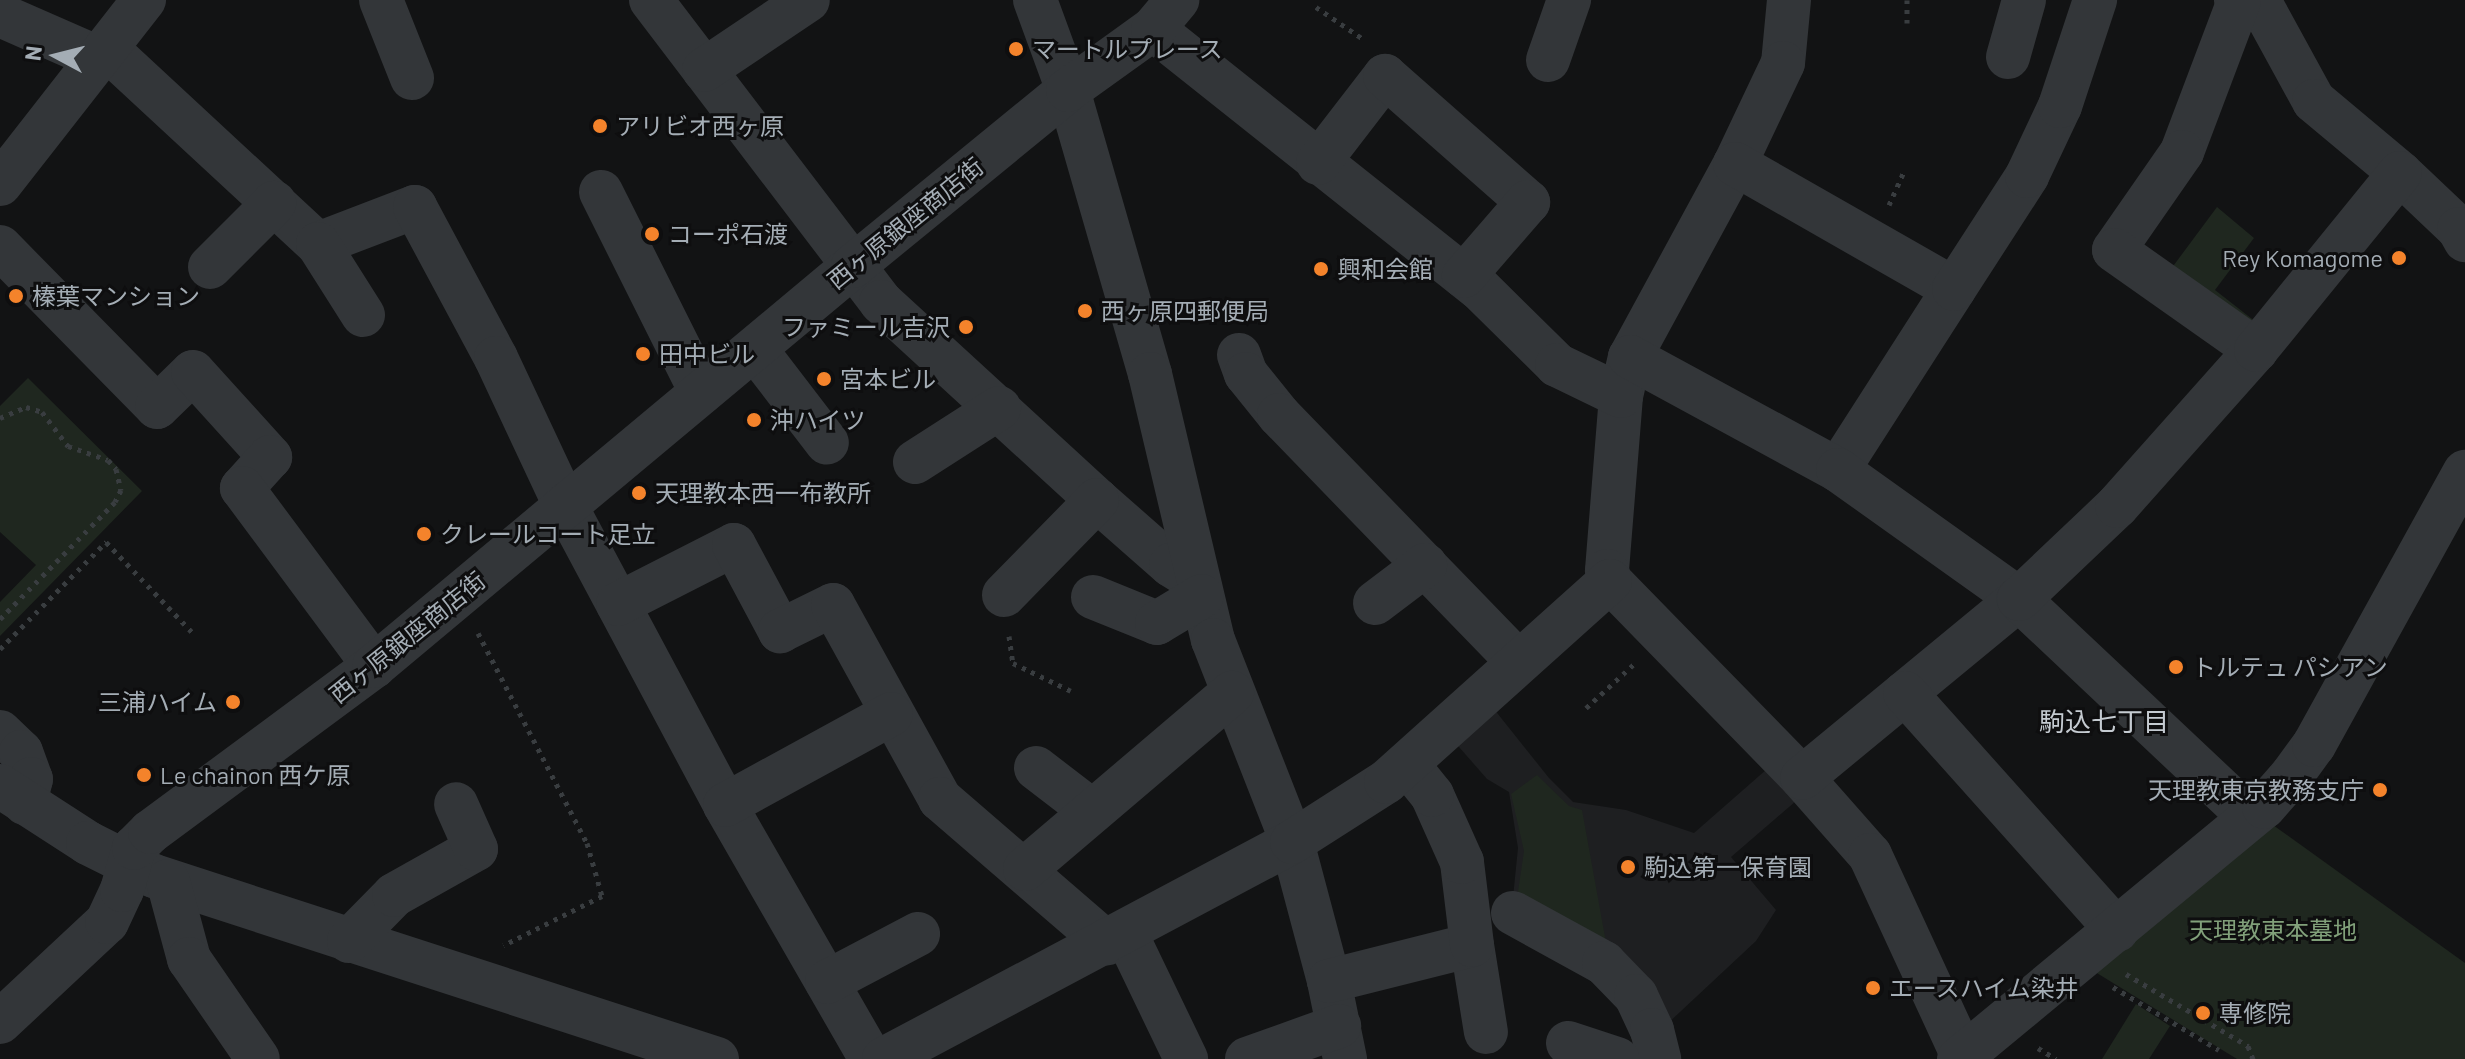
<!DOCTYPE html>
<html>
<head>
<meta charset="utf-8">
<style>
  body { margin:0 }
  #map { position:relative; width:2465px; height:1059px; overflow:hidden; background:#121314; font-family:Barlow,"Noto Sans JP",sans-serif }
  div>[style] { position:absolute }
  .built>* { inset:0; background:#1e1f21 }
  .green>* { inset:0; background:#1f271f }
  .path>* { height:5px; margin-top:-2.5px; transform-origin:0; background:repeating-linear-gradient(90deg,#393d40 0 4px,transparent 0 10px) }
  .minor>* { height:44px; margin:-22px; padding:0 22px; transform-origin:22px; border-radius:22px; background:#333639 }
  .dots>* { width:22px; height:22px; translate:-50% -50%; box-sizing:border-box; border:4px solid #0e0e0f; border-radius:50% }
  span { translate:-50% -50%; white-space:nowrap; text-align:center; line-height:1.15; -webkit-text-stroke:6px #0e0e0f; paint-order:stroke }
  .poi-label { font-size:24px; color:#a4adb5 }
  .left { translate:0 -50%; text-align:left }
  .right { translate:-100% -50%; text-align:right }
  .street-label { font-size:24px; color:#a4adb5 }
  .park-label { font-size:24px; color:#81a07a }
  .neighbourhood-label { font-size:26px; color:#c5cbd1 }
  .north { position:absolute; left:16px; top:16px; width:80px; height:80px; -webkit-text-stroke:6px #0e0e0f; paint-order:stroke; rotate:277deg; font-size:22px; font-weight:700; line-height:32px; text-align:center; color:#a4adb5 }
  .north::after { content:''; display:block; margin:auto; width:28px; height:36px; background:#a4adb5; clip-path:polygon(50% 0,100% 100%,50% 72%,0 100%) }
</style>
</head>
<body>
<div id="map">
  <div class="built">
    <i style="clip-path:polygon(1490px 704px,1549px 778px,1573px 802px,1626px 810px,1694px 833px,1767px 769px,1796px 801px,1731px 857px,1776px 910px,1756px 941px,1665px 1026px,1512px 907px,1518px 848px,1509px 792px,1487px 779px,1452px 739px)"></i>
  </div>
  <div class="green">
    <i style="clip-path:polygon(2217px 207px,2254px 238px,2215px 290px,2261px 326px,2168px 273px)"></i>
    <i style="clip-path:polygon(28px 378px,142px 491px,0 636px,0 602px,36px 565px,0 532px,0 406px)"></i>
    <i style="clip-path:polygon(1537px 775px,1569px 806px,1582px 810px,1607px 948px,1516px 905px,1524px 851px,1511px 794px)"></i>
    <i style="clip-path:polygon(2266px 820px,2465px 963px,2465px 1059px,2237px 1059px,2087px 967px)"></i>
    <i style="clip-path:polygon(2136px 1004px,2170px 1026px,2149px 1059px,2102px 1059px)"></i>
  </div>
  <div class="path">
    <i style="left:1316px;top:7px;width:57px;rotate:34.2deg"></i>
    <i style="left:1907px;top:23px;width:23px;rotate:-90deg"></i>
    <i style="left:1889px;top:205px;width:37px;rotate:-66deg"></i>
    <i style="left:0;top:418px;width:28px;rotate:-23deg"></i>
    <i style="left:26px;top:407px;width:17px;rotate:17deg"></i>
    <i style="left:42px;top:412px;width:43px;rotate:52.6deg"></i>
    <i style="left:68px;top:446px;width:42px;rotate:19.3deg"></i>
    <i style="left:108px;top:460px;width:12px;rotate:48deg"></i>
    <i style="left:116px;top:469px;width:22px;rotate:77deg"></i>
    <i style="left:121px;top:490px;width:13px;rotate:117deg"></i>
    <i style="left:115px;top:502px;width:164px;rotate:134.5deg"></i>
    <i style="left:478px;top:633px;width:237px;rotate:62.6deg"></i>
    <i style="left:587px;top:843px;width:55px;rotate:74.2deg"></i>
    <i style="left:602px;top:896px;width:110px;rotate:153.4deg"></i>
    <i style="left:1009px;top:636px;width:27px;rotate:82deg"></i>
    <i style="left:1013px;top:663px;width:64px;rotate:25.8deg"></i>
    <i style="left:0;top:649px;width:151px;rotate:-45.3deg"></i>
    <i style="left:106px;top:542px;width:124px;rotate:46.3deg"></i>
    <i style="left:1586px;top:708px;width:64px;rotate:-42.5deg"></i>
    <i style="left:2126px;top:974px;width:142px;rotate:30.5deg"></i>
    <i style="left:2248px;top:1046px;width:14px;rotate:69deg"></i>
    <i style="left:2113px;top:987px;width:123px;rotate:30.7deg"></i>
    <i style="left:2038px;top:1048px;width:21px;rotate:31deg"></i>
  </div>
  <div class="minor">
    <i style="left:381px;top:0;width:84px;rotate:68.3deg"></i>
    <i style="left:651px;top:0;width:380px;rotate:52.7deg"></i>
    <i style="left:881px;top:302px;width:293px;rotate:42.5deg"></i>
    <i style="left:1097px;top:500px;width:98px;rotate:41.3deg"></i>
    <i style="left:1171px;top:565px;width:31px;rotate:32deg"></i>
    <i style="left:1035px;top:0;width:96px;rotate:69.9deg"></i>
    <i style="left:1068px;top:90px;width:296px;rotate:73.9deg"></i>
    <i style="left:1150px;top:374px;width:273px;rotate:76.7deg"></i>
    <i style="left:1213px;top:640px;width:217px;rotate:68.6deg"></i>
    <i style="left:1292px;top:842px;width:144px;rotate:75.1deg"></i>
    <i style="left:1329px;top:981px;width:80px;rotate:78.4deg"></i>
    <i style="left:1789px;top:0;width:63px;rotate:95.4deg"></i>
    <i style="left:1783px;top:63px;width:112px;rotate:115.4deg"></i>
    <i style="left:1735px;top:164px;width:220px;rotate:118.5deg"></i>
    <i style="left:1630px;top:357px;width:40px;rotate:103deg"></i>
    <i style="left:1621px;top:396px;width:176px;rotate:94.6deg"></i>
    <i style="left:1607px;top:571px;width:10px;rotate:73deg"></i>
    <i style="left:1610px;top:581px;width:275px;rotate:45.7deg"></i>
    <i style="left:1802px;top:778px;width:103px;rotate:48.6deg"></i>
    <i style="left:1870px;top:855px;width:219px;rotate:65.2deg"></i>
    <i style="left:2236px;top:0;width:28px;rotate:17deg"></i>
    <i style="left:2263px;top:8px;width:106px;rotate:61.3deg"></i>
    <i style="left:2314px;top:101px;width:112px;rotate:39.9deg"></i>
    <i style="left:2400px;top:173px;width:81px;rotate:43.5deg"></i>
    <i style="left:2459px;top:229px;width:13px;rotate:61deg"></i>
    <i style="left:2239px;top:1px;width:161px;rotate:110.7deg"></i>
    <i style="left:2182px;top:152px;width:119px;rotate:124.8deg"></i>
    <i style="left:2114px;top:250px;width:174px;rotate:35.2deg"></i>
    <i style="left:0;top:15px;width:107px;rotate:23.7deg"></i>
    <i style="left:1153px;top:29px;width:416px;rotate:38.5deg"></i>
    <i style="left:1479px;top:288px;width:110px;rotate:44.6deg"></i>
    <i style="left:1557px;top:365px;width:71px;rotate:25.8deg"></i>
    <i style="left:106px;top:48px;width:289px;rotate:42.8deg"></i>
    <i style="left:318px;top:244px;width:104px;rotate:-20.9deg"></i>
    <i style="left:415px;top:207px;width:171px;rotate:61.8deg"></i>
    <i style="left:496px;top:358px;width:162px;rotate:64.9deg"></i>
    <i style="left:565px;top:505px;width:340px;rotate:61.9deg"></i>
    <i style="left:725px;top:805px;width:293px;rotate:60.1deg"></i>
    <i style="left:2008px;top:57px;width:59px;rotate:-74.3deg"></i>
    <i style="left:1548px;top:60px;width:64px;rotate:-70.7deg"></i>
    <i style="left:704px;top:70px;width:125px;rotate:-33.9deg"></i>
    <i style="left:1318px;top:163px;width:110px;rotate:-52.4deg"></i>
    <i style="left:1385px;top:76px;width:191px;rotate:41.4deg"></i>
    <i style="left:1528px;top:202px;width:98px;rotate:130.9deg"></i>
    <i style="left:1735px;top:164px;width:252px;rotate:29.7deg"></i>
    <i style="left:1954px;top:289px;width:215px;rotate:122.7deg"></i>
    <i style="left:0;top:184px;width:234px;rotate:-52deg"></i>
    <i style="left:601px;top:192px;width:224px;rotate:63.4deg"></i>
    <i style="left:318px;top:244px;width:84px;rotate:57.6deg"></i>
    <i style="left:0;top:247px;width:224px;rotate:45.5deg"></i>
    <i style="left:157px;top:407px;width:50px;rotate:-44.2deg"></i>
    <i style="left:193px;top:372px;width:115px;rotate:47.8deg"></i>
    <i style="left:270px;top:457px;width:42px;rotate:132.1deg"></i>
    <i style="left:242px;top:488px;width:222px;rotate:53.4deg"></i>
    <i style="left:210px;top:267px;width:91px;rotate:-45deg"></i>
    <i style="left:1954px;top:289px;width:135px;rotate:-57.1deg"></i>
    <i style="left:2027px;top:176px;width:77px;rotate:-64.8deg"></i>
    <i style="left:2060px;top:106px;width:112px;rotate:-71.7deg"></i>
    <i style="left:755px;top:349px;width:118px;rotate:52.5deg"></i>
    <i style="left:1239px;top:355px;width:20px;rotate:70deg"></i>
    <i style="left:1246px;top:374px;width:53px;rotate:51.2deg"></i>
    <i style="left:1279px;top:415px;width:344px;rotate:45.9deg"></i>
    <i style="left:1630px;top:357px;width:237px;rotate:28.5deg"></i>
    <i style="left:1838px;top:470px;width:222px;rotate:35.5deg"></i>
    <i style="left:2019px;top:599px;width:281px;rotate:140.5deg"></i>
    <i style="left:915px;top:462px;width:100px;rotate:-32.7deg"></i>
    <i style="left:1004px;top:595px;width:133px;rotate:-45.6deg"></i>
    <i style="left:1093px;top:597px;width:69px;rotate:22.1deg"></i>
    <i style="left:1157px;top:623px;width:52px;rotate:-31deg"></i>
    <i style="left:1375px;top:603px;width:63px;rotate:-37.2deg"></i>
    <i style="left:618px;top:604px;width:130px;rotate:-27deg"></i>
    <i style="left:734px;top:545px;width:98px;rotate:61.9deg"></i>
    <i style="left:780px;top:631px;width:59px;rotate:-26.1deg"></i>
    <i style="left:833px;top:605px;width:222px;rotate:61.1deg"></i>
    <i style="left:940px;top:799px;width:221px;rotate:40.8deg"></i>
    <i style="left:1905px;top:693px;width:318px;rotate:48.2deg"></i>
    <i style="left:0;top:732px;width:29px;rotate:44deg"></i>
    <i style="left:21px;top:752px;width:29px;rotate:70deg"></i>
    <i style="left:31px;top:779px;width:25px;rotate:104deg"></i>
    <i style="left:1036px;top:768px;width:71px;rotate:37.5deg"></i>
    <i style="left:0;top:786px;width:105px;rotate:32.9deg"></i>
    <i style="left:88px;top:843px;width:74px;rotate:26.6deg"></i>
    <i style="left:154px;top:876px;width:592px;rotate:18.01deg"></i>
    <i style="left:725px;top:805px;width:189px;rotate:-28.7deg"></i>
    <i style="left:2250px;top:817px;width:318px;rotate:-136.7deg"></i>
    <i style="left:2019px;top:599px;width:135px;rotate:-43.5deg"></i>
    <i style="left:2117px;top:506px;width:209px;rotate:-48.3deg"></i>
    <i style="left:2256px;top:350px;width:228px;rotate:-50.9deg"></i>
    <i style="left:1025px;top:869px;width:272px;rotate:-40.4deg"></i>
    <i style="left:168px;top:881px;width:81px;rotate:74.9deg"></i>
    <i style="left:189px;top:959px;width:121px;rotate:55.4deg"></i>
    <i style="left:1513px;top:913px;width:104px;rotate:28.8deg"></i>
    <i style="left:1604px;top:963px;width:46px;rotate:45.9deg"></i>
    <i style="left:1636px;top:996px;width:38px;rotate:65deg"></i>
    <i style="left:1652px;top:1030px;width:30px;rotate:76deg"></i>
    <i style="left:1125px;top:932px;width:141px;rotate:64.3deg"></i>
    <i style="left:349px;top:941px;width:64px;rotate:-45.6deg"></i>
    <i style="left:394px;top:895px;width:94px;rotate:-29.3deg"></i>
    <i style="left:476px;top:849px;width:49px;rotate:-114deg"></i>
    <i style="left:1472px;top:945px;width:88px;rotate:80.9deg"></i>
    <i style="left:1329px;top:981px;width:147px;rotate:-14.1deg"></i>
    <i style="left:1472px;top:945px;width:84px;rotate:-96.9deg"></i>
    <i style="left:1462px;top:862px;width:73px;rotate:-114.1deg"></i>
    <i style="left:1432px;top:795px;width:40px;rotate:-129deg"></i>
    <i style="left:827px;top:982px;width:103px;rotate:-27.8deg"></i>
    <i style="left:0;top:1022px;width:146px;rotate:-43.1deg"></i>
    <i style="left:107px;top:922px;width:35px;rotate:-65deg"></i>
    <i style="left:122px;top:890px;width:44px;rotate:-74.1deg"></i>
    <i style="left:134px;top:848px;width:23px;rotate:-45deg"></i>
    <i style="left:150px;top:832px;width:279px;rotate:-36.5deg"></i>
    <i style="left:374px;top:666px;width:624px;rotate:-39.86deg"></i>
    <i style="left:853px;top:266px;width:278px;rotate:-39.3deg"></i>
    <i style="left:1068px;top:90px;width:105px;rotate:-35.7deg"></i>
    <i style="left:1153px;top:29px;width:38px;rotate:-50deg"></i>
    <i style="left:1568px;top:1043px;width:52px;rotate:18.1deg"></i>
    <i style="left:884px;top:1059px;width:462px;rotate:-28deg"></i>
    <i style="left:1292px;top:842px;width:112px;rotate:-32.6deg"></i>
    <i style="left:1386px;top:782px;width:301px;rotate:-41.9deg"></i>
    <i style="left:1247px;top:1059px;width:98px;rotate:-19.7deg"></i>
    <i style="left:1959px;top:1059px;width:396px;rotate:-39.6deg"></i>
    <i style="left:2264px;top:807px;width:43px;rotate:-48.8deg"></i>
    <i style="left:2292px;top:775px;width:37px;rotate:-54deg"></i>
    <i style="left:2314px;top:745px;width:312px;rotate:-61.1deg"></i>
  </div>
  <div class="dots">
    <i style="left:1016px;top:49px;background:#f4832b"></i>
    <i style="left:600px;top:126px;background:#f4832b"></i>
    <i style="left:652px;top:234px;background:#f4832b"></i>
    <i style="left:2399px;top:258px;background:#f4832b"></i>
    <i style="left:1321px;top:269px;background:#f4832b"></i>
    <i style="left:16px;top:296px;background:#f4832b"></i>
    <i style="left:1085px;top:311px;background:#f4832b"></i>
    <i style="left:966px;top:327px;background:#f4832b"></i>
    <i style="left:643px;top:354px;background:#f4832b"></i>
    <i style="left:824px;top:379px;background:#f4832b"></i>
    <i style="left:754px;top:420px;background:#f4832b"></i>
    <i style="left:639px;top:493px;background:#f4832b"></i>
    <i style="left:424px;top:534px;background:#f4832b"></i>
    <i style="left:2176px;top:667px;background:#f4832b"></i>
    <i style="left:233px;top:702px;background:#f4832b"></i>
    <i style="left:144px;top:775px;background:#f4832b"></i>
    <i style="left:2380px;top:790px;background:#f4832b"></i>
    <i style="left:1628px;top:867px;background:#f4832b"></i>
    <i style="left:1873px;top:988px;background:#f4832b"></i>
    <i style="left:2203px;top:1013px;background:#f4832b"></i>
  </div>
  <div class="poi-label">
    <span class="left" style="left:1032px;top:49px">マートルプレース</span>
    <span class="left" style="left:616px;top:126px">アリビオ西ヶ原</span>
    <span class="left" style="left:668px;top:234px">コーポ石渡</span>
    <span class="right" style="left:2383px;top:258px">Rey Komagome</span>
    <span class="left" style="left:1337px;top:269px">興和会館</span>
    <span class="left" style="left:32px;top:296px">榛葉マンション</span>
    <span class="left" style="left:1101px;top:311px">西ヶ原四郵便局</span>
    <span class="right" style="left:950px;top:327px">ファミール吉沢</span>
    <span class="left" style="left:659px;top:354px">田中ビル</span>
    <span class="left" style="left:840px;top:379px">宮本ビル</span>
    <span class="left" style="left:770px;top:420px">沖ハイツ</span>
    <span class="left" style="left:655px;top:493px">天理教本西一布教所</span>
    <span class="left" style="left:440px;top:534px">クレールコート足立</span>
    <span class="left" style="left:2192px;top:667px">トルテュ パシアン</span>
    <span class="right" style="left:217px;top:702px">三浦ハイム</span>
    <span class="left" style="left:160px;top:775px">Le chainon 西ケ原</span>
    <span class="right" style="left:2364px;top:790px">天理教東京教務支庁</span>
    <span class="left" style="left:1644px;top:867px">駒込第一保育園</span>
    <span class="left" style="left:1889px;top:988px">エースハイム染井</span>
    <span class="left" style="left:2219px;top:1013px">専修院</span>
  </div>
  <div class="street-label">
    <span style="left:905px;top:223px;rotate:-39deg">西ヶ原銀座商店街</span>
    <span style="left:407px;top:637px;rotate:-39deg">西ヶ原銀座商店街</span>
  </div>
  <div class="park-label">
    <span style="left:2273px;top:930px">天理教東本墓地</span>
  </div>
  <div class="neighbourhood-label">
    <span style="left:2104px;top:721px">駒込七丁目</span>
  </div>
  <div class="north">N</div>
</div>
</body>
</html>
